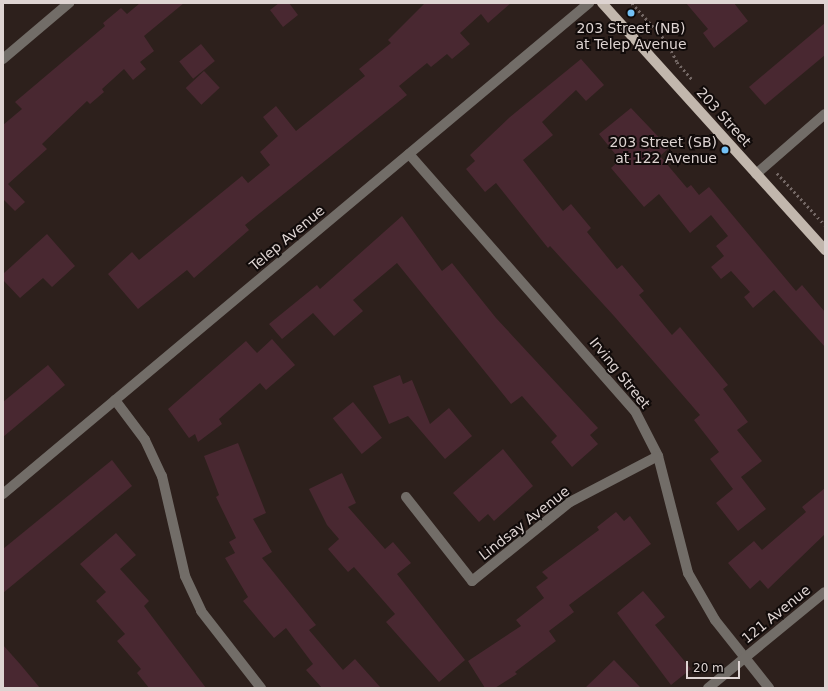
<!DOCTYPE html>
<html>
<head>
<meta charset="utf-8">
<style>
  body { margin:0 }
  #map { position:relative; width:828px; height:691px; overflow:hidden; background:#2d201c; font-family:"DejaVu Sans",sans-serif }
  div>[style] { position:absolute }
  .building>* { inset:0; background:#492831; transform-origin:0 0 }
  .path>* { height:2.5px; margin-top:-1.25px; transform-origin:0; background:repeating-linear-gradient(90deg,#746865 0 2px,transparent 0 5px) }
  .minor>* { height:10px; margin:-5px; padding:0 5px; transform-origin:5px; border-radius:5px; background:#726d68 }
  .major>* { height:10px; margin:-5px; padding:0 5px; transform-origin:5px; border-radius:5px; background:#c2b7ad }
  .dots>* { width:11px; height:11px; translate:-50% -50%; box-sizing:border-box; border:2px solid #110b0a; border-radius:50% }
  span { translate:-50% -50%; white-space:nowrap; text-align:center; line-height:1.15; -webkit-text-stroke:4px #110b0a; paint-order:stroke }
  .poi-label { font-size:14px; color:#ded4d2 }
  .right { translate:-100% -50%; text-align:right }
  .street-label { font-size:14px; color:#ded4d2 }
  .frame { position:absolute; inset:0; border:4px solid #ded4d2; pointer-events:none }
  .scale { position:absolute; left:686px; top:661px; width:54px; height:18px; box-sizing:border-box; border:2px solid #ded4d2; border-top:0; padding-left:5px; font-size:12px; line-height:14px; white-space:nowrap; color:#ded4d2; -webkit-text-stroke:3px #110b0a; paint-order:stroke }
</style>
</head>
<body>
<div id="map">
  <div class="building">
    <i style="clip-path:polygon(140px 3px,184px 3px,144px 36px,154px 51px,140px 62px,146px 69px,133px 80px,124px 69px,102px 89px,104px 92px,90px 104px,87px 101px,42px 144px,47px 149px,8px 184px,25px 202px,15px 211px,3px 199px,3px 125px,22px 109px,15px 102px,105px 26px,103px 23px,121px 8px,127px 14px)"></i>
    <i style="clip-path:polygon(279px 3px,289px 3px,298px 15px,283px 27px,270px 10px)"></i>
    <i style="clip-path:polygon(425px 3px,511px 3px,488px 23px,481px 14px,460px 33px,470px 44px,452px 59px,447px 54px,431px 67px,427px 63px,399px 86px,407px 95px,245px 225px,249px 230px,194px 278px,187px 270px,138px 309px,108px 274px,132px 252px,139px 260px,242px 176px,248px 183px,270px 165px,260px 152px,278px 136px,263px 117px,276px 106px,296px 131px,365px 76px,359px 69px,391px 43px,388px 40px)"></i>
    <i style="clip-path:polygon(686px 3px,734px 3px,748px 21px,714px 48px,703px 33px,708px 29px)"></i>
    <i style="clip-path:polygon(825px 23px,825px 55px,765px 105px,749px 87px)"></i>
    <i style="left:201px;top:44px;width:22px;height:28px;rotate:51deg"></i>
    <i style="clip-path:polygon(581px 59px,604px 85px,586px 101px,576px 90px,542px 122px,553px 135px,523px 160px,563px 211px,571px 204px,591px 228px,587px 232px,617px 269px,622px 265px,644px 291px,639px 295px,672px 335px,680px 327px,728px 385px,723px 389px,748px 422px,737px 430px,762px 461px,741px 477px,766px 509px,738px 531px,716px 503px,733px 489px,710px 459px,719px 452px,694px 420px,700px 415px,614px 316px,550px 246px,548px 248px,496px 183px,485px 192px,466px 169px,475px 161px,470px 155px,510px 117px)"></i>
    <i style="left:204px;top:71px;width:23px;height:25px;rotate:47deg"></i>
    <i style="clip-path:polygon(631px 108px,669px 148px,660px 156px,687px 188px,691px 185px,699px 195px,709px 187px,796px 291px,802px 285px,825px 312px,825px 347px,774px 290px,753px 308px,744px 297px,750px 292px,731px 271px,721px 279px,711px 267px,724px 256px,716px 246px,728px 236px,711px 215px,690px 233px,659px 194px,644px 207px,611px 168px,620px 160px,599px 134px)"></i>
    <i style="clip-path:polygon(402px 216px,442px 271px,452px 263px,496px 318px,598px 428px,590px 435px,598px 444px,572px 467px,551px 442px,557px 436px,522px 396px,511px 404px,397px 263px,353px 300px,363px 311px,334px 336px,313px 313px,282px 339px,269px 324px,317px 285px,320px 289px)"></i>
    <i style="clip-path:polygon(47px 234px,75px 266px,52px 287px,43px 278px,20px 298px,3px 280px,3px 274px)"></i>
    <i style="clip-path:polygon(272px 339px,295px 365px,266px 390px,260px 383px,219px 419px,222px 424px,198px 442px,195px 434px,189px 438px,168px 409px,246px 341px,257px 353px)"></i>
    <i style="clip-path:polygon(48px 365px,65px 385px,3px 437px,3px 402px)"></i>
    <i style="clip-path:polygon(400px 375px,403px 384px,412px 380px,430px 424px,449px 408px,472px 436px,445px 459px,408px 416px,389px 424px,373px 386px)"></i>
    <i style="left:353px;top:402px;width:46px;height:26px;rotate:51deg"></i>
    <i style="clip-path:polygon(238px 443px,266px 513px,253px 519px,272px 552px,262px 558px,316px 625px,309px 630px,343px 670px,355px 659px,381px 688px,322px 688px,306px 670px,313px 664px,286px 628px,274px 638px,243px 601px,248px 597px,225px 558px,235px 553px,229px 542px,236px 538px,216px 497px,219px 495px,204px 456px)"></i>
    <i style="clip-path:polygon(503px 449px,533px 486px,494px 521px,488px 514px,479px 522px,453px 493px)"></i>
    <i style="clip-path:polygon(112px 460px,132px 486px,3px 593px,3px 549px)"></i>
    <i style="clip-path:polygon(342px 473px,356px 503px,348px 507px,385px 549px,393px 542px,411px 563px,397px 574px,465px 660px,439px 682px,386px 622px,395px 614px,354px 567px,348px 572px,328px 549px,339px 539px,327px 525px,309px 489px)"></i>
    <i style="clip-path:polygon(825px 488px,825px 534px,768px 589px,760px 580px,750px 589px,728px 563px,754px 541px,762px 550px,806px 512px,802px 507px)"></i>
    <i style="clip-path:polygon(616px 512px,624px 521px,630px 516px,651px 544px,569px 605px,574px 612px,549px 631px,556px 641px,515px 672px,517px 674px,495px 688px,485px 688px,468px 661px,521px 626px,516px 620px,544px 598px,536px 587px,548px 578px,542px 572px,599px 530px,597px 527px)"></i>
    <i style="clip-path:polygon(116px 533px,136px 555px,120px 569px,149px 601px,144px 606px,206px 688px,149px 688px,137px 673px,141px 669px,117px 641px,125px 634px,96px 601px,106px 592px,80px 564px)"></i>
    <i style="clip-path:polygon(643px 591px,665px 617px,655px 625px,691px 669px,671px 685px,617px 613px)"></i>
    <i style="clip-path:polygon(3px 645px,20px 664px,40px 688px,3px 688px)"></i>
    <i style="clip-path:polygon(614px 660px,641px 688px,585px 688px)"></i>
  </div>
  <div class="path">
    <i style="left:632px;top:3px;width:52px;rotate:48.1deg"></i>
    <i style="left:667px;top:42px;width:22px;rotate:63deg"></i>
    <i style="left:677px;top:62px;width:23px;rotate:49deg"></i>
    <i style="left:777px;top:173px;width:71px;rotate:47.3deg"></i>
  </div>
  <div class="minor">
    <i style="left:3px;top:59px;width:87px;rotate:-40.3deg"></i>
    <i style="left:409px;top:154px;width:342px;rotate:48.7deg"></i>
    <i style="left:635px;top:411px;width:51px;rotate:62.9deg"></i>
    <i style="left:658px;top:456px;width:121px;rotate:75.6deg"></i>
    <i style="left:688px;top:573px;width:54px;rotate:60.1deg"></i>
    <i style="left:715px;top:620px;width:87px;rotate:51.5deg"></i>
    <i style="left:756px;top:174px;width:91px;rotate:-41deg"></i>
    <i style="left:115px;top:400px;width:50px;rotate:53.1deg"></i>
    <i style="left:145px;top:440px;width:40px;rotate:65deg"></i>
    <i style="left:162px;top:476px;width:103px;rotate:77deg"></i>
    <i style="left:185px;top:576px;width:38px;rotate:65deg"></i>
    <i style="left:201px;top:611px;width:98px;rotate:52.1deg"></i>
    <i style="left:3px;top:494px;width:765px;rotate:-39.96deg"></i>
    <i style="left:406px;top:497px;width:107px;rotate:51.8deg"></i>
    <i style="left:472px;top:581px;width:126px;rotate:-38.9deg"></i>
    <i style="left:570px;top:502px;width:99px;rotate:-27.6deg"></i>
    <i style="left:708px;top:688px;width:151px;rotate:-39.4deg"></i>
  </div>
  <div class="major">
    <i style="left:602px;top:3px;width:333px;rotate:47.9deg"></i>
  </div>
  <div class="dots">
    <i style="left:631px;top:13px;background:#73c1f6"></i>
    <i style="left:725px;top:150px;background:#73c1f6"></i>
  </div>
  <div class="poi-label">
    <span style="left:631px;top:36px">203 Street (NB)<br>at Telep Avenue</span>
    <span class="right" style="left:717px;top:150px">203 Street (SB)<br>at 122 Avenue</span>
  </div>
  <div class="street-label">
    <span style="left:724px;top:117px;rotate:48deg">203 Street</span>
    <span style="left:287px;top:238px;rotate:-40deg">Telep Avenue</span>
    <span style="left:620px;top:373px;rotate:51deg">Irving Street</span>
    <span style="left:524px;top:523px;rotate:-38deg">Lindsay Avenue</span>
    <span style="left:776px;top:614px;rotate:-39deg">121 Avenue</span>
  </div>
  <div class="frame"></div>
  <div class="scale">20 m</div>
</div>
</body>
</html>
